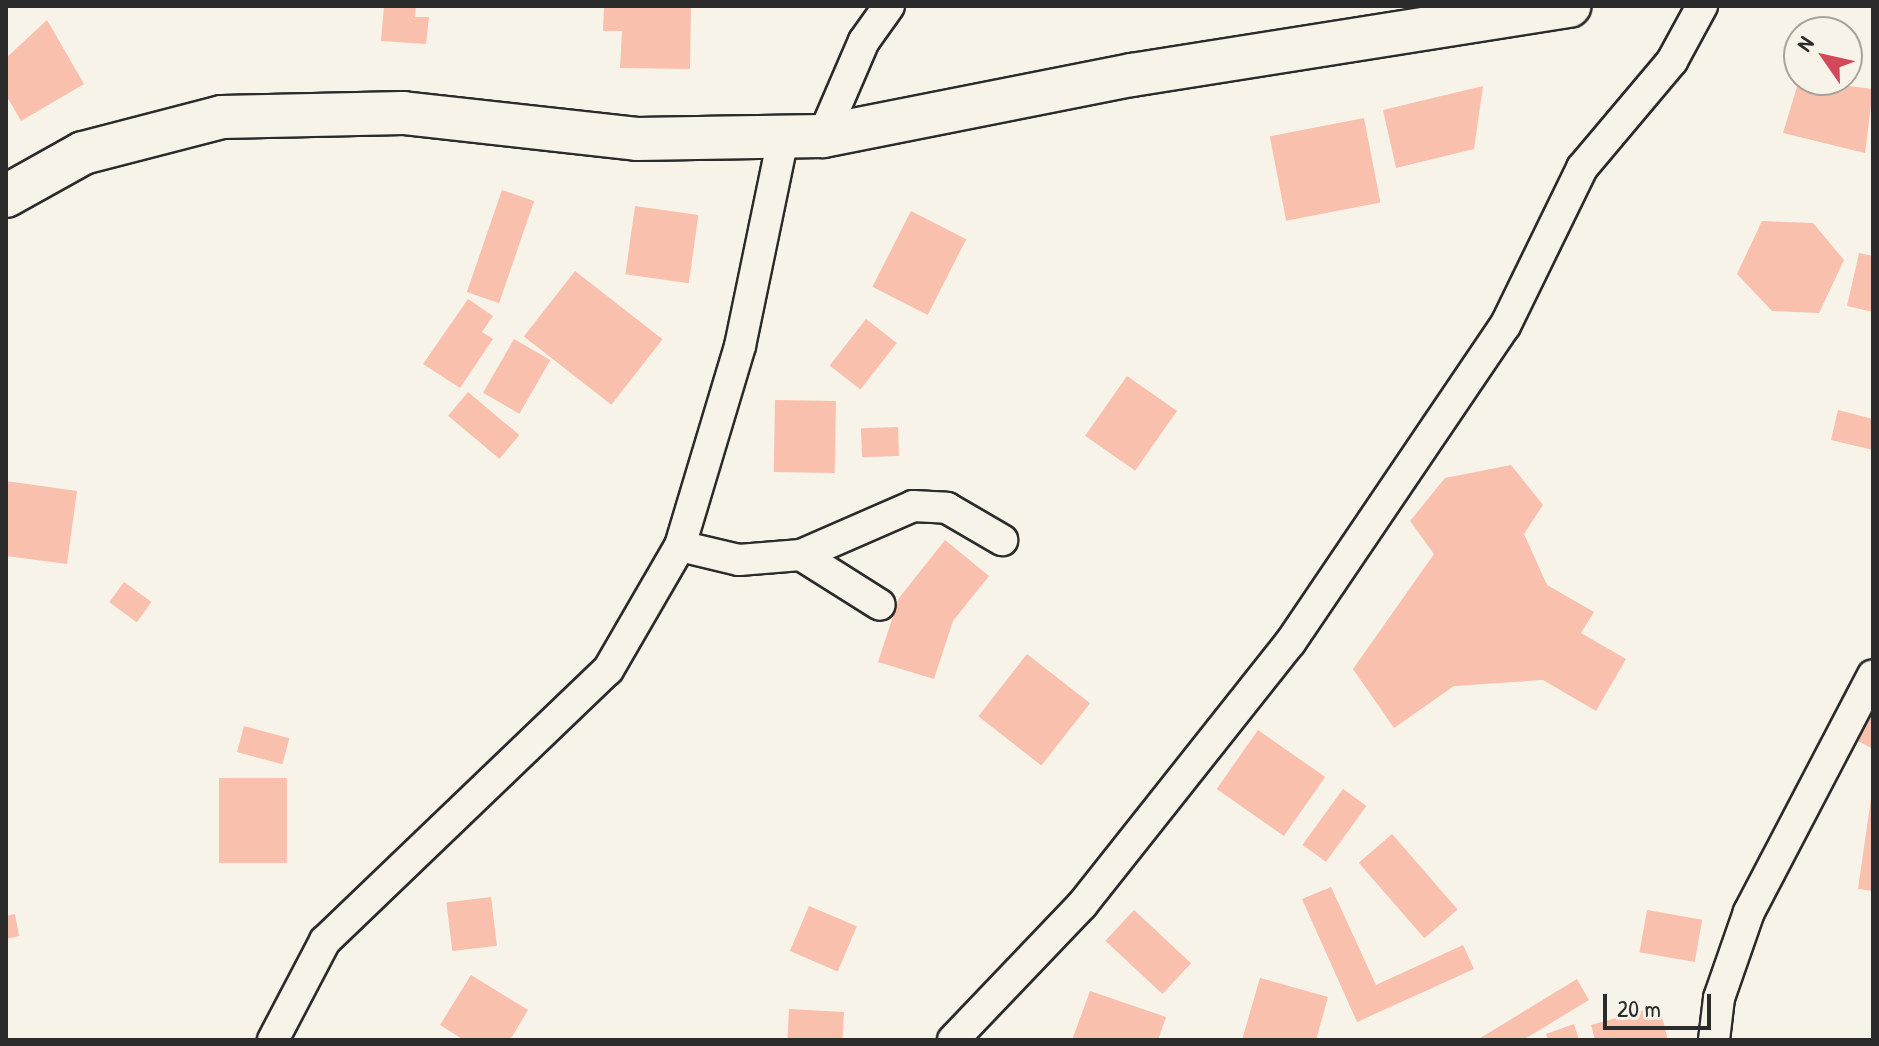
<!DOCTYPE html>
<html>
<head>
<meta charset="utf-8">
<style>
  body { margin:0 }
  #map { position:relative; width:1879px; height:1046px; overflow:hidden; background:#f7f3e8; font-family:"Patrick Hand",sans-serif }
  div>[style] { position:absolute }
  .building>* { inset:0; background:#f8c0ad; transform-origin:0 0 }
  .roads { filter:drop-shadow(2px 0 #2b2b2b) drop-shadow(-2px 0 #2b2b2b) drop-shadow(0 2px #2b2b2b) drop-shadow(0 -2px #2b2b2b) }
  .street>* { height:30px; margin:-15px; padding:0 15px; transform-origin:15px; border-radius:15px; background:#f7f3e8 }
  .secondary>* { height:42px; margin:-21px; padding:0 21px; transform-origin:21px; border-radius:21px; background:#f7f3e8 }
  span { translate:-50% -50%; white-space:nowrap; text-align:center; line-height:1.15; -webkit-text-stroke:6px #f7f3e8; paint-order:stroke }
  .frame { position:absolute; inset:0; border:8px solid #2b2b2b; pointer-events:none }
  .north { position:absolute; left:1783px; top:16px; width:80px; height:80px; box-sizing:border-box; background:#f7f3e8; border:2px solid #a5a39c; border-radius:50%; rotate:304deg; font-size:22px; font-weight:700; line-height:32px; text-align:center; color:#2b2b2b }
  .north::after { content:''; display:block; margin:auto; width:28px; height:36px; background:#d1495b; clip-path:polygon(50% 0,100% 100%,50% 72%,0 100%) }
  .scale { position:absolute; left:1603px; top:994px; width:108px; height:36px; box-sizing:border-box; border:4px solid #2b2b2b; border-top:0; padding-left:10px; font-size:24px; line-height:28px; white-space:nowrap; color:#2b2b2b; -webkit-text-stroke:6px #f7f3e8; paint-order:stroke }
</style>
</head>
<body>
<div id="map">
  <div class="building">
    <i style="clip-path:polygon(384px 6px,416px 6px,415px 17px,429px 17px,426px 44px,381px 41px)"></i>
    <i style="clip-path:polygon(604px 6px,691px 6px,690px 69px,620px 68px,622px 31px,603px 31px)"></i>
    <i style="clip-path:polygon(47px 20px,84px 84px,21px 121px,6px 95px,6px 58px)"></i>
    <i style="clip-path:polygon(1799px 80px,1873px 89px,1865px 153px,1783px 133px)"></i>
    <i style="clip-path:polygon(1483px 86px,1474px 149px,1396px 168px,1383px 110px)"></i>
    <i style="left:1364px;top:118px;width:86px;height:96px;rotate:79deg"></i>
    <i style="left:502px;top:190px;width:34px;height:108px;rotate:19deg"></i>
    <i style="left:635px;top:206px;width:64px;height:69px;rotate:8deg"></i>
    <i style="left:911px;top:211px;width:62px;height:85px;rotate:27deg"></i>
    <i style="clip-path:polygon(1762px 221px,1813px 223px,1844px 260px,1819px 313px,1772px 311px,1737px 274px)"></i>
    <i style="clip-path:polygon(1859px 253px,1873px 256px,1873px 312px,1847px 306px)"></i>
    <i style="left:575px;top:271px;width:111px;height:83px;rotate:38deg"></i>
    <i style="clip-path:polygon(468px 299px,493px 316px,482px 332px,493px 339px,460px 388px,423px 364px)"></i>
    <i style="left:866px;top:319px;width:39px;height:59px;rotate:38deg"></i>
    <i style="left:514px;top:339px;width:42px;height:62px;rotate:30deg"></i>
    <i style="left:1127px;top:376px;width:61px;height:73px;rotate:35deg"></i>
    <i style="left:468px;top:392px;width:67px;height:31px;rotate:40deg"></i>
    <i style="left:775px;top:400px;width:61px;height:72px;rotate:1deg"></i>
    <i style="clip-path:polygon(1838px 410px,1873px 419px,1873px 450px,1831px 440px)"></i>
    <i style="left:898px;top:427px;width:29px;height:37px;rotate:88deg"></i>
    <i style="clip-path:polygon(1511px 465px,1543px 505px,1524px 534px,1547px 585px,1594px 612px,1581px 633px,1626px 659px,1596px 711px,1543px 680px,1454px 686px,1394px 728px,1353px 669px,1434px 554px,1410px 521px,1445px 478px)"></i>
    <i style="clip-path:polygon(6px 481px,77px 491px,67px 564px,6px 556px)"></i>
    <i style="clip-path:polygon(945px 540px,989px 576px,953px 621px,934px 679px,878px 662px,899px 598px)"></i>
    <i style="left:124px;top:582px;width:34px;height:25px;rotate:36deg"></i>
    <i style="left:1027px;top:654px;width:80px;height:79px;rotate:38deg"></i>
    <i style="clip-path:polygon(1873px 710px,1873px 749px,1856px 740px)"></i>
    <i style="left:244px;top:726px;width:47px;height:27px;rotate:15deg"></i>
    <i style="left:1258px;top:730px;width:82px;height:72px;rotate:35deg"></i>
    <i style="left:287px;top:778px;width:85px;height:68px;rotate:90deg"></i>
    <i style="left:1343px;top:789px;width:29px;height:69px;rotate:36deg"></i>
    <i style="clip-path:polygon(1871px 799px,1873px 800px,1873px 891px,1858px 889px)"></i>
    <i style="left:1392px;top:834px;width:100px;height:44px;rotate:49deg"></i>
    <i style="clip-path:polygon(1331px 887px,1376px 985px,1463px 945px,1474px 969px,1357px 1022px,1302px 899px)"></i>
    <i style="left:491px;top:897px;width:49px;height:45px;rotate:83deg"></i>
    <i style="left:809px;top:906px;width:52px;height:49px;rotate:23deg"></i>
    <i style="left:1134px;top:910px;width:78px;height:42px;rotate:43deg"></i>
    <i style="left:1647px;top:910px;width:56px;height:43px;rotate:10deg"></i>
    <i style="clip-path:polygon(15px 914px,19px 936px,6px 939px,6px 916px)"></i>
    <i style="clip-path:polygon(471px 975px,528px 1010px,510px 1040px,464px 1040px,440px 1025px)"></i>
    <i style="clip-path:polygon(1260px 978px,1328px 997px,1316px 1040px,1242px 1040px)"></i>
    <i style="clip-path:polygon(1577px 979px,1589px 1000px,1523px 1040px,1477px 1040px)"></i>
    <i style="clip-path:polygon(1090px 991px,1166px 1017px,1158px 1040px,1072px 1040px)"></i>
    <i style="clip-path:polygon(1659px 1006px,1668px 1040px,1595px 1040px,1591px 1025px)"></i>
    <i style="left:789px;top:1009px;width:55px;height:31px;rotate:3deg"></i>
    <i style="clip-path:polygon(1574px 1024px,1579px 1040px,1548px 1040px,1546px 1034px)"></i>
  </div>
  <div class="roads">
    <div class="street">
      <i style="left:823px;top:136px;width:103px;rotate:-66.7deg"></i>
      <i style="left:864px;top:41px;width:43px;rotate:-54.5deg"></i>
      <i style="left:680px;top:546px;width:61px;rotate:13.3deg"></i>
      <i style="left:739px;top:560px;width:62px;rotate:-4.6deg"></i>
      <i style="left:801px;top:555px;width:93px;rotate:32.3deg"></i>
      <i style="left:801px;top:555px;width:122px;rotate:-23.6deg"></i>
      <i style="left:913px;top:506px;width:34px;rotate:3deg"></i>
      <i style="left:947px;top:508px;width:64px;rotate:30.2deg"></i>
      <i style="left:273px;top:1040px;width:112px;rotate:-62.3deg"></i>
      <i style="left:325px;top:941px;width:392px;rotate:-43.8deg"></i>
      <i style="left:608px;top:670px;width:143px;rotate:-59.9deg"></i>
      <i style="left:680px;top:546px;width:209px;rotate:-73.3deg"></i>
      <i style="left:740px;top:346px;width:212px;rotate:-78.3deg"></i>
      <i style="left:953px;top:1040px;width:187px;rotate:-46.3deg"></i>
      <i style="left:1082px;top:905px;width:335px;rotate:-51.6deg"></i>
      <i style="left:1290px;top:643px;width:383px;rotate:-55.9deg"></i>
      <i style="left:1505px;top:326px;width:176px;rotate:-64deg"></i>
      <i style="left:1582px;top:168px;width:140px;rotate:-49.9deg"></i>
      <i style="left:1672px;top:61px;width:63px;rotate:-61.4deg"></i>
      <i style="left:1714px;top:1040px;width:42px;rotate:-83.2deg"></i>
      <i style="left:1719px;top:998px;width:91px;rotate:-70.8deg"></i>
      <i style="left:1749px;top:912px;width:267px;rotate:-62.4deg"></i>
    </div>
    <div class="secondary">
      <i style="left:6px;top:196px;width:88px;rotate:-29.2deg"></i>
      <i style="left:83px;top:153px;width:144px;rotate:-14.5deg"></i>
      <i style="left:222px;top:117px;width:181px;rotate:-1.3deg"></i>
      <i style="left:403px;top:113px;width:235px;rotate:6.3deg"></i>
      <i style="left:637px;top:139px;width:186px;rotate:-0.9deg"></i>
      <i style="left:823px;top:136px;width:315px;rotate:-11.2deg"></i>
      <i style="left:1132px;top:75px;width:443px;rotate:-9deg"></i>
    </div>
  </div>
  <div class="frame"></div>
  <div class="north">N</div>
  <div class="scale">20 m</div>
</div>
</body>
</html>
